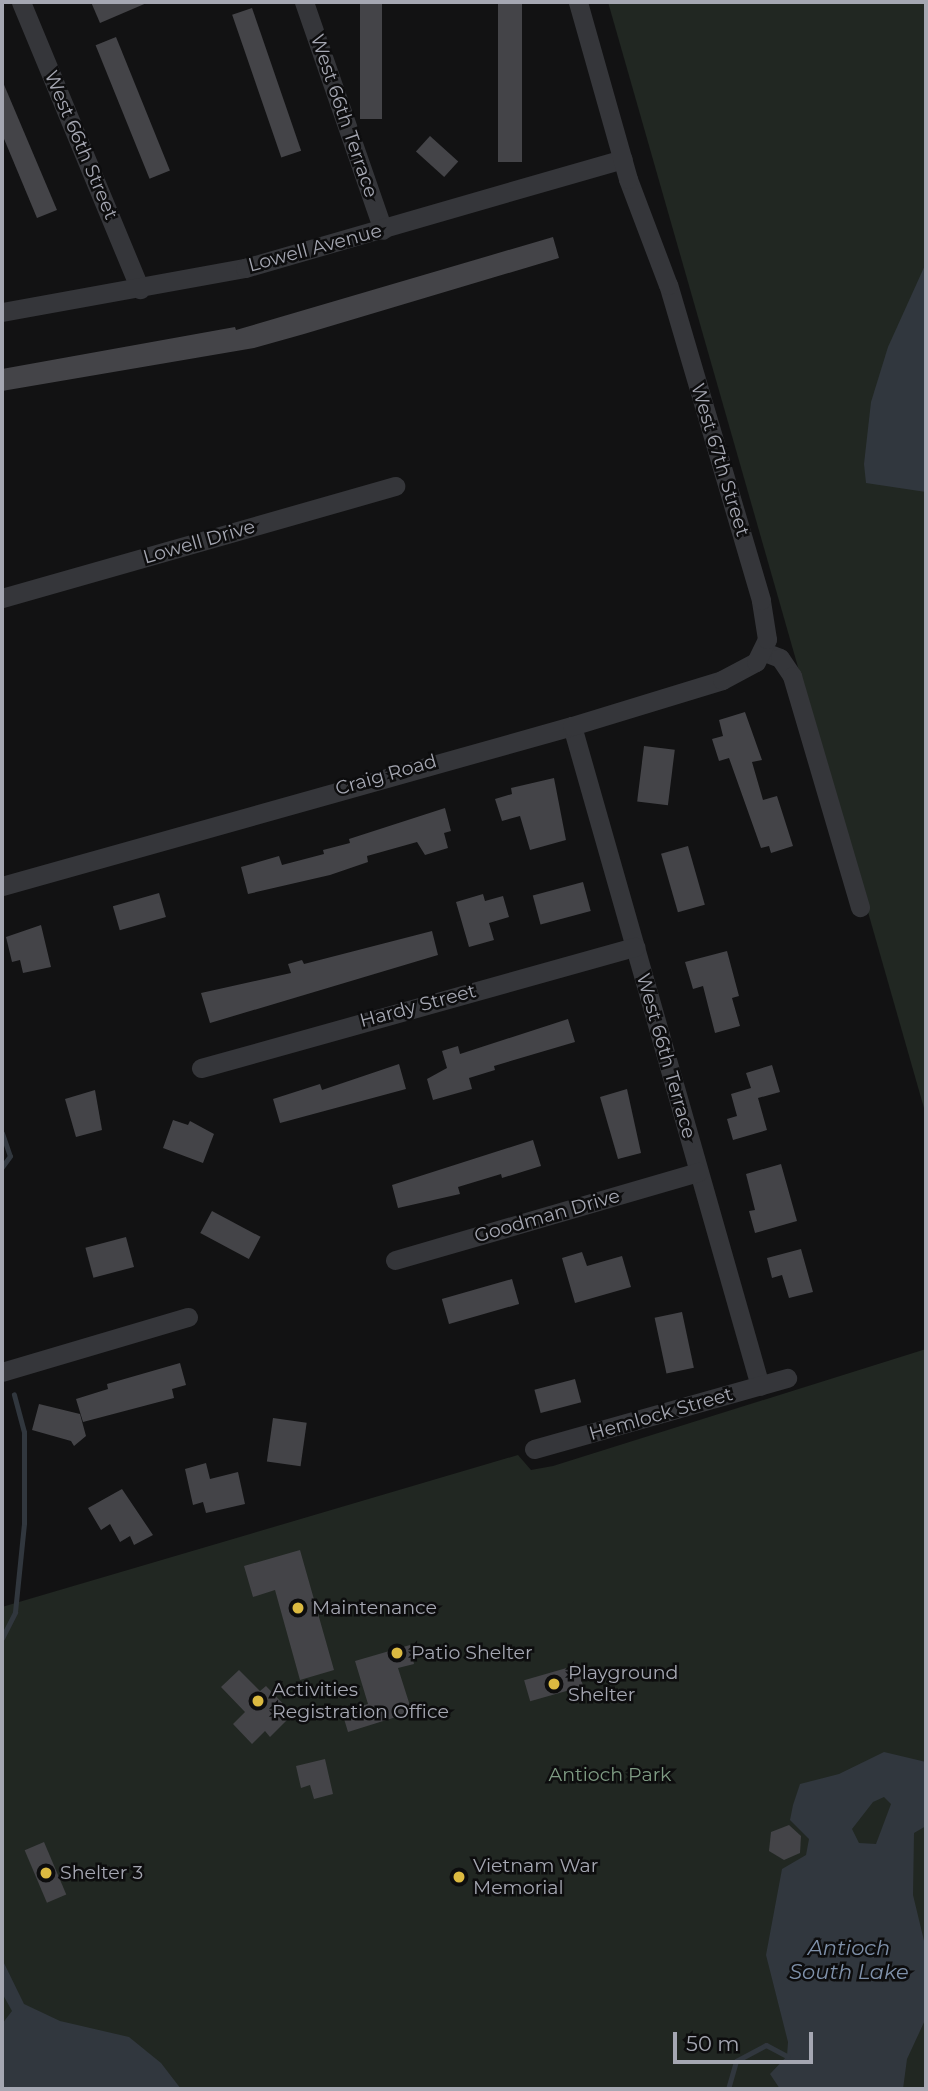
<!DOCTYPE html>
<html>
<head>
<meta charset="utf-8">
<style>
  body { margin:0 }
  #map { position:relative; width:928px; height:2091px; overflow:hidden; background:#121213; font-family:Montserrat,sans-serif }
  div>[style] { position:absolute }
  .green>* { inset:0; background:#212722 }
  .water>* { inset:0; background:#31373e }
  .stream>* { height:5px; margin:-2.5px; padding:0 2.5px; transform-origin:2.5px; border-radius:2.5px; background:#31373e }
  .building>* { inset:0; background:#444448; transform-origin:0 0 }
  .street>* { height:19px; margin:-9.5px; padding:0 9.5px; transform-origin:9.5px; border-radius:9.5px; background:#35363a }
  .dots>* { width:19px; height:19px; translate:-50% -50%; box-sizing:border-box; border:4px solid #0d0d0e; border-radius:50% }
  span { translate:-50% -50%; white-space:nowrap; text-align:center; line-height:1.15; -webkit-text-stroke:5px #0d0d0e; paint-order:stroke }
  .street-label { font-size:19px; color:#a5a7b2 }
  .poi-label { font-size:19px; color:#a5a7b2 }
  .left { translate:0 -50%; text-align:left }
  .park-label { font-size:19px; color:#7e9b83 }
  .water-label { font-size:21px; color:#7f91aa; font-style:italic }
  .frame { position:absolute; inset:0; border:4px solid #a5a7b2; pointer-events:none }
  .scale { position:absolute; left:673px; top:2032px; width:140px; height:32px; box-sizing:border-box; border:4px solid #a5a7b2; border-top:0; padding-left:9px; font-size:21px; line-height:24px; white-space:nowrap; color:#a5a7b2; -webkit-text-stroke:5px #0d0d0e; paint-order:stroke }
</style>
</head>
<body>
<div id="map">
  <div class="green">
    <i style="clip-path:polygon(608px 2px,926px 2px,926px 1115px)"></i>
    <i style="clip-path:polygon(926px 1349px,926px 2089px,2px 2089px,2px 1607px,518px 1455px,531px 1470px,553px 1466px)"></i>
  </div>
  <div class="water">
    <i style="clip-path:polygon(926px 263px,926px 492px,866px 483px,864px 464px,871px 402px,888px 347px)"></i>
    <i style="clip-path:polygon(evenodd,884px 1752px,926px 1762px,926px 1826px,914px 1833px,913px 1895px,926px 1949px,926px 2018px,907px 2059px,903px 2089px,780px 2089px,770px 2074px,787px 2056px,788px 2042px,766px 1955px,782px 1869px,806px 1855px,809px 1839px,790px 1820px,793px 1805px,800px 1784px,839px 1774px,884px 1752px,884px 1797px,891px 1804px,876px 1844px,859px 1843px,852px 1829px,873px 1802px,884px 1797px)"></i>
    <i style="clip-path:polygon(2px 1959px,24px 2004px,60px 2021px,129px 2037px,161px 2063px,181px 2089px,3px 2089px,2px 2024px,12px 2011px,2px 1993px)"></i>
  </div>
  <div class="stream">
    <i style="left:2px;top:1133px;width:24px;rotate:71deg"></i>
    <i style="left:10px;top:1156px;width:14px;rotate:126deg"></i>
    <i style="left:2px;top:1638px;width:29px;rotate:-63deg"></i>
    <i style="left:15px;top:1612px;width:89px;rotate:-84.2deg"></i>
    <i style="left:24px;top:1523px;width:91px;rotate:-90deg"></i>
    <i style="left:24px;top:1432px;width:39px;rotate:-105deg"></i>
    <i style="left:728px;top:2089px;width:29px;rotate:-74deg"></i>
    <i style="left:736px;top:2061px;width:34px;rotate:-28deg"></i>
    <i style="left:766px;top:2045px;width:24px;rotate:28deg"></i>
  </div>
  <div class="building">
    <i style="clip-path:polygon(91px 2px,149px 2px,100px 23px)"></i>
    <i style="left:360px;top:2px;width:22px;height:117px"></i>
    <i style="left:498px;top:2px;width:24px;height:160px"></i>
    <i style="left:252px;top:8px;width:151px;height:21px;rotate:71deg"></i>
    <i style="left:116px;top:37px;width:144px;height:22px;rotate:68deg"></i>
    <i style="clip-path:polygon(2px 80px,57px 210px,37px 218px,2px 134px)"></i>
    <i style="left:430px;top:136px;width:38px;height:21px;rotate:42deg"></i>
    <i style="clip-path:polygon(553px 237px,559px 258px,304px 334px,254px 348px,2px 391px,2px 369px,235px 327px,236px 330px)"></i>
    <i style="clip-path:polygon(745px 712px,762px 760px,752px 762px,763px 800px,777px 796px,793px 846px,771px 853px,769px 846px,761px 848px,729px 758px,719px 761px,712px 739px,723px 736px,719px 720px)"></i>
    <i style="left:644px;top:746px;width:31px;height:56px;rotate:7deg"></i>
    <i style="clip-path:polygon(554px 778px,566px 840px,530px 850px,520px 816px,502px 821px,495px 799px,512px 794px,511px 788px)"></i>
    <i style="clip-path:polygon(445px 808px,451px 831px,444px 833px,448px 848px,425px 855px,417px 842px,367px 856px,368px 862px,330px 875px,248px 894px,241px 867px,279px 856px,282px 865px,324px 854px,323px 850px,350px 843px,349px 839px)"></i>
    <i style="left:688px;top:846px;width:61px;height:28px;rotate:74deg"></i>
    <i style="left:583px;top:882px;width:30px;height:52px;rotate:75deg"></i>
    <i style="left:159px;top:893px;width:25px;height:48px;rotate:74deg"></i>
    <i style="clip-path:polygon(483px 894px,485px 901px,503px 896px,509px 917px,489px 923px,494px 940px,469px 947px,456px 902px)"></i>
    <i style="clip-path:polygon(41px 925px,51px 967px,23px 973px,20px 960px,12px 962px,6px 937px)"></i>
    <i style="clip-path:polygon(432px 931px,438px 955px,210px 1023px,201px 993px,291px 973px,288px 964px,302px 960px,304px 964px)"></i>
    <i style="clip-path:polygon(727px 951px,739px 996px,732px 998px,740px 1026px,715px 1033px,703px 986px,693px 989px,685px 962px)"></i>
    <i style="clip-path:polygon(568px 1019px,575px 1042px,494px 1066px,495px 1070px,469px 1078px,472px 1089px,433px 1100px,427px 1079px,447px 1068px,442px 1051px,458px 1046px,460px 1054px)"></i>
    <i style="clip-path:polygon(399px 1064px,406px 1089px,280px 1123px,273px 1099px,320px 1084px,322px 1090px)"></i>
    <i style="clip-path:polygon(772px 1065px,780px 1092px,758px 1098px,767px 1130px,733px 1140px,727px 1119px,737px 1116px,731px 1094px,751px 1088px,746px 1073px)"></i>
    <i style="clip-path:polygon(627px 1089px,641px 1153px,618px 1159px,600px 1097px)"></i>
    <i style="clip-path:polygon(95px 1090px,102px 1130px,76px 1137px,65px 1099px)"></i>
    <i style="clip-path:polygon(173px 1120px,188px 1125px,190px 1121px,214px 1134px,203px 1163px,163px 1148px)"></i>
    <i style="clip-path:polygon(533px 1140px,541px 1166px,502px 1178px,501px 1174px,458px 1187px,460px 1194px,398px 1208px,392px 1185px)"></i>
    <i style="clip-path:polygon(781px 1164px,797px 1221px,755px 1233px,749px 1211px,755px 1210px,746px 1174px)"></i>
    <i style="left:212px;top:1211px;width:55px;height:25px;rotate:28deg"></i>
    <i style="left:126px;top:1237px;width:31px;height:42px;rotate:75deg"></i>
    <i style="clip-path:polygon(801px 1249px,813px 1292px,789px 1298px,782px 1275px,772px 1278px,767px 1258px)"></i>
    <i style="clip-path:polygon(582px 1252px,587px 1266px,622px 1256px,631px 1287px,575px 1303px,562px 1258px)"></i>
    <i style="left:512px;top:1279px;width:26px;height:73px;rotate:74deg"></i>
    <i style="left:682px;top:1312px;width:57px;height:28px;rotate:78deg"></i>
    <i style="clip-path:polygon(180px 1363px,186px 1385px,172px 1389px,174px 1398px,83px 1422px,76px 1399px,108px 1389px,107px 1384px)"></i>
    <i style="left:575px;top:1379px;width:24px;height:42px;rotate:75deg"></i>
    <i style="clip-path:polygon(39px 1404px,80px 1414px,86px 1436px,74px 1446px,71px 1441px,32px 1430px)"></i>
    <i style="left:273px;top:1418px;width:34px;height:44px;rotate:8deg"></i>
    <i style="clip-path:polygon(206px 1463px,210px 1479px,238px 1472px,245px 1504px,206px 1513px,203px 1502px,193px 1505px,185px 1469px)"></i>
    <i style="clip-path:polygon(122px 1489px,153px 1535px,134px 1545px,130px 1536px,120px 1542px,110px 1524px,101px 1530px,88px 1508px)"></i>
    <i style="clip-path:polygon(300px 1550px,334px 1670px,300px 1680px,275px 1590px,253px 1597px,244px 1566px)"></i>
    <i style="clip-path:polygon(410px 1645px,414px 1664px,398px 1668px,412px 1712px,348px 1732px,342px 1712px,368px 1704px,355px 1661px)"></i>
    <i style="left:577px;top:1665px;width:22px;height:55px;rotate:74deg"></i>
    <i style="clip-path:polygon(239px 1670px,260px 1691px,266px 1686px,293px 1714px,270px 1737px,265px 1731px,252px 1744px,233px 1724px,245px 1712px,221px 1687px)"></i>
    <i style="clip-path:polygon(325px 1759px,333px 1794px,314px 1799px,310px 1785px,301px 1788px,296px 1766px)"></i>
    <i style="clip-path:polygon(789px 1825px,801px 1836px,800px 1853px,784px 1860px,769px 1851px,771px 1832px)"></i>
    <i style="left:44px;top:1842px;width:57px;height:21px;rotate:67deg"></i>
  </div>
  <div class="street">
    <i style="left:21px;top:2px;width:311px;rotate:67.5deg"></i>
    <i style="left:304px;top:2px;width:241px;rotate:70.9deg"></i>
    <i style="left:2px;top:312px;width:247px;rotate:-10.3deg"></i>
    <i style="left:245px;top:268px;width:393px;rotate:-16.1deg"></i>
    <i style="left:2px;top:598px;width:409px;rotate:-15.9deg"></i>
    <i style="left:762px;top:651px;width:19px;rotate:21deg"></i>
    <i style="left:780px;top:658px;width:22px;rotate:56deg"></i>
    <i style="left:792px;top:676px;width:241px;rotate:73.6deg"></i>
    <i style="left:572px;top:726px;width:686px;rotate:74.1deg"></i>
    <i style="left:2px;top:886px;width:592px;rotate:-15.68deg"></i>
    <i style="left:572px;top:726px;width:157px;rotate:-17deg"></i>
    <i style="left:722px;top:680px;width:38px;rotate:-28deg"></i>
    <i style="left:756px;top:662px;width:25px;rotate:-64deg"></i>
    <i style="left:767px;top:639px;width:39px;rotate:-99deg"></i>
    <i style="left:761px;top:600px;width:328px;rotate:-106.4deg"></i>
    <i style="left:668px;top:285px;width:113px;rotate:-110.7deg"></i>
    <i style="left:628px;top:179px;width:184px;rotate:-105.8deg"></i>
    <i style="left:201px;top:1068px;width:451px;rotate:-15.6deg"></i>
    <i style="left:395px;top:1260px;width:316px;rotate:-16.2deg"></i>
    <i style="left:2px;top:1372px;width:194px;rotate:-16.5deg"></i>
    <i style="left:534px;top:1449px;width:263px;rotate:-15.7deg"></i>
  </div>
  <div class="dots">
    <i style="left:298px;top:1608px;background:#dcba41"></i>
    <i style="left:397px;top:1653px;background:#dcba41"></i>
    <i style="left:554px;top:1684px;background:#dcba41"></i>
    <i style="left:258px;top:1701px;background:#dcba41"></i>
    <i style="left:46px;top:1873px;background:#dcba41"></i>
    <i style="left:459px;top:1877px;background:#dcba41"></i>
  </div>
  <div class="street-label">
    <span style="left:344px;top:116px;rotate:71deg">West 66th Terrace</span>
    <span style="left:81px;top:145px;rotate:67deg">West 66th Street</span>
    <span style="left:315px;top:248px;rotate:-15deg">Lowell Avenue</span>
    <span style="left:720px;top:460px;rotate:73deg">West 67th Street</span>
    <span style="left:199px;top:542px;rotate:-16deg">Lowell Drive</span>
    <span style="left:386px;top:775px;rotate:-16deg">Craig Road</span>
    <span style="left:418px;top:1006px;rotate:-15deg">Hardy Street</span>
    <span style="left:666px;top:1056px;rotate:74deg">West 66th Terrace</span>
    <span style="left:547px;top:1216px;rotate:-16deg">Goodman Drive</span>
    <span style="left:661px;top:1414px;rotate:-16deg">Hemlock Street</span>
  </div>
  <div class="poi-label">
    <span class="left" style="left:312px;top:1608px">Maintenance</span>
    <span class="left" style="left:411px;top:1653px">Patio Shelter</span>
    <span class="left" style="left:568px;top:1684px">Playground<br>Shelter</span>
    <span class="left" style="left:272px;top:1701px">Activities<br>Registration Office</span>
    <span class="left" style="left:473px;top:1877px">Vietnam War<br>Memorial</span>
    <span class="left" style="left:60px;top:1873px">Shelter 3</span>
  </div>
  <div class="park-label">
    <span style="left:610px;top:1775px">Antioch Park</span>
  </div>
  <div class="water-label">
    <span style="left:849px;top:1960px">Antioch<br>South Lake</span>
  </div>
  <div class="frame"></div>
  <div class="scale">50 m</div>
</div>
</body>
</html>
